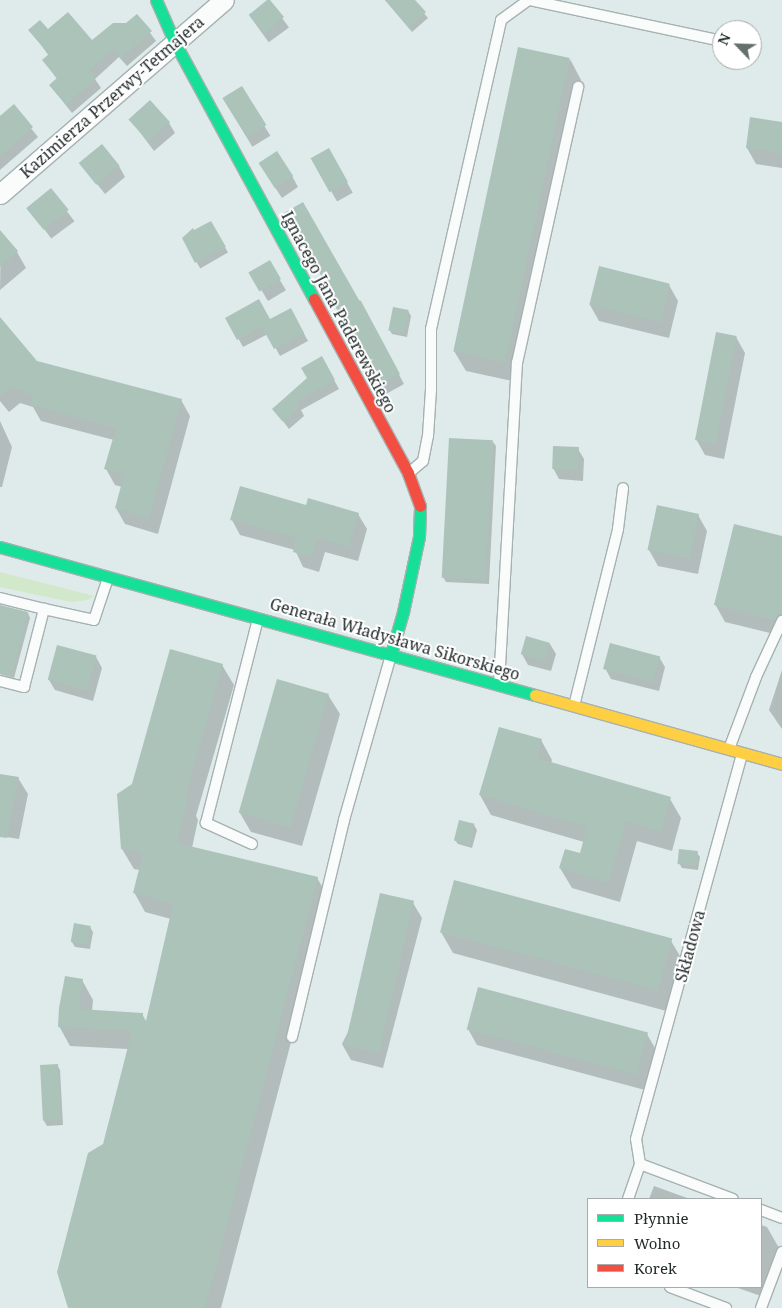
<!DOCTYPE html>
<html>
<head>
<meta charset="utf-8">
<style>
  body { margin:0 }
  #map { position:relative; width:782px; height:1308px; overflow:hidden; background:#deebea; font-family:"Noto Serif",serif }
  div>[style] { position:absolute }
  .green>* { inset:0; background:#d1e8ca }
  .shadow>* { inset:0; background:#0003; transform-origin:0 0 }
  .building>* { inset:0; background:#acc3ba; transform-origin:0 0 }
  .roads { filter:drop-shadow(1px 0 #a7b1b0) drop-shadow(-1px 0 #a7b1b0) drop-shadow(0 1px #a7b1b0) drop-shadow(0 -1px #a7b1b0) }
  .lane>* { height:10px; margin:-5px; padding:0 5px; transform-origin:5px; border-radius:5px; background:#fafcfc }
  .street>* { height:19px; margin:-9.5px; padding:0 9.5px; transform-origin:9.5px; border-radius:9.5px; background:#fafcfc }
  .fast>* { height:11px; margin:-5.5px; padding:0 5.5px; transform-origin:5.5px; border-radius:5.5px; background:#16e098 }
  .slow>* { height:11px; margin:-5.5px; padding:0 5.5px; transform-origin:5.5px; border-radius:5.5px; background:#ffcf43 }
  .jam>* { height:11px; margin:-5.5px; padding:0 5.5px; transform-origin:5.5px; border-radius:5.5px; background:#f24e42 }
  span { translate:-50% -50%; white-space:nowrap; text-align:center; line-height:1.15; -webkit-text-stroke:4px #fff; paint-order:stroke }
  .street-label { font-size:16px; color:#222c2b }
  .legend { position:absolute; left:587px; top:1198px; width:175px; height:90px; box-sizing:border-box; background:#fff; border:1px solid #a7abaa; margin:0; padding:6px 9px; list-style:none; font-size:15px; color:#222c2b }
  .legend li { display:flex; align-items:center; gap:10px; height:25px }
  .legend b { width:25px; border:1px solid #a7abaa }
  .north { position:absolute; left:712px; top:20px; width:50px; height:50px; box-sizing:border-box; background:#fff; border:1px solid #a7abaa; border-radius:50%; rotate:294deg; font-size:14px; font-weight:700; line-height:20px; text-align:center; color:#222c2b }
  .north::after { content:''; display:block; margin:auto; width:18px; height:22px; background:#646f6e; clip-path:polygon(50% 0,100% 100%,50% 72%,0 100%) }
</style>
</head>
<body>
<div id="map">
  <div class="green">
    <i style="clip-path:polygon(0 572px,94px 596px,88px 600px,71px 602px,0 587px)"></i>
  </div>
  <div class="shadow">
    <i style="left:269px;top:0;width:34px;height:25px;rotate:54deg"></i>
    <i style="clip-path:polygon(385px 0,413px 0,428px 18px,412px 32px)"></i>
    <i style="clip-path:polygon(137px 15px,156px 41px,127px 66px,119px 57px,95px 79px,101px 88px,72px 113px,50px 85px,57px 79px,43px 60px,49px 56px,30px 30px,48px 31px,92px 41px,126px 24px)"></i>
    <i style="clip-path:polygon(570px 59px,581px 80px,517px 382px,466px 371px,454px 351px)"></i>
    <i style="left:241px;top:87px;width:57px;height:21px;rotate:59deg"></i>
    <i style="clip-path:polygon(13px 106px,38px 137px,0 170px,0 117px)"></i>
    <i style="clip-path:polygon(130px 119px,169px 123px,175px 133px,154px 151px)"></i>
    <i style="clip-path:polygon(782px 123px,782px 168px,756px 164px,747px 148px)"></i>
    <i style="left:329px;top:150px;width:49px;height:18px;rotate:61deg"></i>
    <i style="clip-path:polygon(81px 164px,119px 166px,125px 177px,105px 194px)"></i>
    <i style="clip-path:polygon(266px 174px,292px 176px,298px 187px,282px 198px)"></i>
    <i style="left:51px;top:190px;width:39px;height:29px;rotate:53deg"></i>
    <i style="left:211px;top:223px;width:34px;height:32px;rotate:60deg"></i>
    <i style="clip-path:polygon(1px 233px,17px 252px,26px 268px,0 290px)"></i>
    <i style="left:269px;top:262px;width:33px;height:21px;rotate:59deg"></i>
    <i style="clip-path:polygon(669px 285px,678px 301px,669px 338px,599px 321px,590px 305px)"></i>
    <i style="clip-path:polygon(358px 302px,366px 312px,404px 384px,386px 394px,336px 306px)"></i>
    <i style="clip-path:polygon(408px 311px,411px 316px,407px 337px,392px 334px,389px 329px)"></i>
    <i style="clip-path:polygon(295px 317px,308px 341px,280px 356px,268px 334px,243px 347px,227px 318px,270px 321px)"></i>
    <i style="clip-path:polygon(0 319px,36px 362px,181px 400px,190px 416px,158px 534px,125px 524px,116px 508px,122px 487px,115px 485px,106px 469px,114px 440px,41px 421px,33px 407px,20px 403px,9px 412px,0 401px)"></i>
    <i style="clip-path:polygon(736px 337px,745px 353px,724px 459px,705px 455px,696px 439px)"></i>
    <i style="clip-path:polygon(322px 358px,339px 389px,301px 410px,304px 416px,289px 429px,274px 409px,308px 378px)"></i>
    <i style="clip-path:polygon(0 421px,12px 447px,2px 487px,0 487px)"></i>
    <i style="clip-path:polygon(493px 442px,496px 446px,489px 584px,446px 582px,443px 577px)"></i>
    <i style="clip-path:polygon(578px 449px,584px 459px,583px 481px,559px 479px,553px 468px)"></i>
    <i style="clip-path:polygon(307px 506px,358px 514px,367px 529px,358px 561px,325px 552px,319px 572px,303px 567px,295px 550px,240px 535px,232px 520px)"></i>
    <i style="clip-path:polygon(698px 515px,707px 531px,698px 574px,658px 566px,649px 550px)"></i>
    <i style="clip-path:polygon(782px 537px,782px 636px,725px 622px,715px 604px)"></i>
    <i style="clip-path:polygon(0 610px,28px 613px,30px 618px,14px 678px,0 674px)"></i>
    <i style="clip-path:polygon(550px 644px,556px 654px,551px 671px,528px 665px,522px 654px)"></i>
    <i style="clip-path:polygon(96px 657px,102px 668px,93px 701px,55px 690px,49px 680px)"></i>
    <i style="clip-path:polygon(659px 657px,665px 667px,659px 691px,611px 679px,605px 668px)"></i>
    <i style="clip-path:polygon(222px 665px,234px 685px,196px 816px,198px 820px,192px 848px,317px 878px,329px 898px,221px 1308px,69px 1308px,104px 1145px,128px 1049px,70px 1046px,59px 1026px,82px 980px,93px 1000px,92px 1011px,142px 1014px,147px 1023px,171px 919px,145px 912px,134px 892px,140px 870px,134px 869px,122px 849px,133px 784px)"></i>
    <i style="clip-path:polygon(782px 670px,782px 729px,769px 710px)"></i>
    <i style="clip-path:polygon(328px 695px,340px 714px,302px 846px,251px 832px,240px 813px)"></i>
    <i style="clip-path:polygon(541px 740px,552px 760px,551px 763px,670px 799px,681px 818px,672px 851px,637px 841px,620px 902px,572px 888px,560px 868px,581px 854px,584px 842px,491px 815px,480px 795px)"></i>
    <i style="clip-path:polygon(0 775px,18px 778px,28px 794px,19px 839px,0 836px)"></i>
    <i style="clip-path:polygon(474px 825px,477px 830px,472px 848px,458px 844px,455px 840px)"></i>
    <i style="clip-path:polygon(697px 853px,700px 857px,698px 870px,682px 868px,679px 863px)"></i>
    <i style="clip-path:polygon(413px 903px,422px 918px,383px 1068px,351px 1060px,342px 1044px)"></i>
    <i style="clip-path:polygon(90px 927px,93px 932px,90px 949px,75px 947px,72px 942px)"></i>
    <i style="clip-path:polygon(441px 932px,671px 941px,683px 961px,670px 1012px,453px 953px)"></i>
    <i style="clip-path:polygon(468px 1029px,647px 1034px,656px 1050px,645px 1090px,477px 1045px)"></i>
    <i style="clip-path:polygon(57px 1065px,60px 1070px,63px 1125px,47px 1126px,44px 1121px)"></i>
    <i style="clip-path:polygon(654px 1186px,690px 1199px,649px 1199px)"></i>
    <i style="clip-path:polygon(761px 1225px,767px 1227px,779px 1248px,761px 1296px,735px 1287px,761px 1287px)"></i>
  </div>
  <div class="building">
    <i style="clip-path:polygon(267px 0,270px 0,284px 17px,265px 34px,249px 15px)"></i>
    <i style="clip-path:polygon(385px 0,415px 0,426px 12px,409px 28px)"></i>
    <i style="clip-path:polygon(68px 12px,92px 40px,113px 23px,126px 23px,137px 14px,152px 31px,121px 58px,113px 49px,90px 70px,96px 78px,66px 105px,49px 85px,57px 78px,42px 60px,49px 54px,28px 30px,40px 20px,48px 29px)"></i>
    <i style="left:518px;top:47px;width:53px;height:311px;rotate:12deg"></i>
    <i style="left:242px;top:86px;width:46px;height:23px;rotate:58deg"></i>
    <i style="left:150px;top:100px;width:30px;height:29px;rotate:48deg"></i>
    <i style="clip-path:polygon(14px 104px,33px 127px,0 156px,0 116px)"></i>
    <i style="clip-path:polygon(750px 117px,782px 122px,782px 154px,746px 148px)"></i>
    <i style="left:102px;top:144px;width:28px;height:30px;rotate:51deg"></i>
    <i style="left:329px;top:148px;width:39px;height:21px;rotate:61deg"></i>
    <i style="left:277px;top:151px;width:30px;height:22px;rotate:57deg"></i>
    <i style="left:51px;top:188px;width:28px;height:32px;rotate:51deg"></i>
    <i style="clip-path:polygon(303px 202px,359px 300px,361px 301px,400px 374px,379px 385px,335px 306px,338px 304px,284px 213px)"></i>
    <i style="clip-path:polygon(211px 221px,226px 247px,195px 263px,182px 238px,193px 228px,194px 230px)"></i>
    <i style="clip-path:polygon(0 230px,18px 251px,0 267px)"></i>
    <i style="left:270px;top:260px;width:22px;height:25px;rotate:60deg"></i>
    <i style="left:599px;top:266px;width:73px;height:40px;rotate:14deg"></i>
    <i style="clip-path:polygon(259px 299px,270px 319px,291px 308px,304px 333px,274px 349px,262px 327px,237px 340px,225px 318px)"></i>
    <i style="left:393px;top:307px;width:16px;height:24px;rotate:11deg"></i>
    <i style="clip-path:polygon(0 317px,37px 361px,182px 399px,149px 519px,115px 508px,124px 475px,104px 469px,116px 428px,30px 405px,33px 395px,11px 387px,0 396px)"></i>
    <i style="left:716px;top:332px;width:21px;height:110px;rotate:11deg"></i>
    <i style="clip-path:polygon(322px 356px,335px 380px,296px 402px,300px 407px,283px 422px,272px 409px,307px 378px,301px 368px)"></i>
    <i style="left:449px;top:438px;width:44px;height:140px;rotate:3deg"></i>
    <i style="left:553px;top:446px;width:26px;height:23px;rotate:2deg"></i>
    <i style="clip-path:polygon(240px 486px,306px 505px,308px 498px,359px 513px,349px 547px,317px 538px,311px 557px,293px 552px,296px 538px,230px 520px)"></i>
    <i style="left:657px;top:505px;width:43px;height:46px;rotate:12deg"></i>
    <i style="clip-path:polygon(734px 524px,782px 536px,782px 614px,775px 620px,714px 605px)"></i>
    <i style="clip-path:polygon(0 605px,28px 612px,11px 677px,0 674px)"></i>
    <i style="left:526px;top:636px;width:25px;height:19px;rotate:16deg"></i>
    <i style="left:610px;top:643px;width:52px;height:27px;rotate:15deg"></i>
    <i style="left:57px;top:645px;width:41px;height:36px;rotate:15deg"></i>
    <i style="clip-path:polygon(170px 649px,223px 664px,185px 798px,188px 799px,177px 843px,318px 877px,205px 1308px,68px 1308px,57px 1272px,88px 1153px,103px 1144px,132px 1031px,58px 1027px,59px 1008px,65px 976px,83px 979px,79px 1009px,143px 1013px,143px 1020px,146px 1021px,173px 904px,133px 893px,143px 853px,121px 849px,117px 794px,132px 784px)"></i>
    <i style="left:277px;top:679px;width:54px;height:139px;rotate:16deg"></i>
    <i style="clip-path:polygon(499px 727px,542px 739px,537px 758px,671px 797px,661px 832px,626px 822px,609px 883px,559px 868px,565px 849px,580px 853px,587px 827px,479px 795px)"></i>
    <i style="clip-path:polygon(0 774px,19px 777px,7px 838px,0 837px)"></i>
    <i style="left:459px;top:820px;width:16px;height:21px;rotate:14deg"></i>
    <i style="left:679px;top:849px;width:19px;height:15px;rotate:6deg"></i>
    <i style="left:454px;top:880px;width:226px;height:54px;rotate:15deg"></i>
    <i style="left:380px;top:893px;width:35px;height:156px;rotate:13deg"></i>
    <i style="left:74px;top:923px;width:17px;height:19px;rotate:10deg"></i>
    <i style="left:478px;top:987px;width:176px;height:44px;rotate:15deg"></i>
    <i style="left:58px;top:1064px;width:56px;height:18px;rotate:87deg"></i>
  </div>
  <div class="roads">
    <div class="lane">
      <i style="left:529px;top:0;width:197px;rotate:12deg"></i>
      <i style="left:409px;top:473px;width:18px;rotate:-41deg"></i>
      <i style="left:423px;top:461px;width:25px;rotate:-79deg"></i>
      <i style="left:428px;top:436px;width:46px;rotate:-86.3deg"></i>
      <i style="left:431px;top:390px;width:61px;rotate:-90deg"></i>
      <i style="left:431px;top:329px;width:317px;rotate:-77.2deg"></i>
      <i style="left:501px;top:20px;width:34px;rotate:-36deg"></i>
      <i style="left:0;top:598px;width:45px;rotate:14deg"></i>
      <i style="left:0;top:681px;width:25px;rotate:14deg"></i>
      <i style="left:24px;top:687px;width:81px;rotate:-75.6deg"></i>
      <i style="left:44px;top:609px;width:51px;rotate:12.4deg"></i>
      <i style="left:94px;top:620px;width:44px;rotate:-71.6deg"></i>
      <i style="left:499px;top:684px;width:322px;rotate:-86.8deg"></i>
      <i style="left:517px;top:363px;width:283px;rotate:-77.5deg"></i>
      <i style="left:574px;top:706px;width:182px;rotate:-76deg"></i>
      <i style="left:618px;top:529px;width:41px;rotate:-83deg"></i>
      <i style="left:729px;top:749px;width:77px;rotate:-69.4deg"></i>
      <i style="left:756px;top:677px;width:62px;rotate:-65.1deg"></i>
      <i style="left:252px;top:844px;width:51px;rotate:-155.5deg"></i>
      <i style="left:206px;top:823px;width:211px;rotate:-75.7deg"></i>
      <i style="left:292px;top:1037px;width:223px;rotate:-76.5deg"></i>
      <i style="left:344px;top:820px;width:172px;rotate:-74.1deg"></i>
      <i style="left:640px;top:1164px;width:99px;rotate:20.6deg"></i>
      <i style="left:628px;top:1199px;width:37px;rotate:-71deg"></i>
      <i style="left:640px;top:1164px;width:25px;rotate:-99deg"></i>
      <i style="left:636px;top:1139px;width:399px;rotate:-74.6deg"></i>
      <i style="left:761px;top:1210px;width:22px;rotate:21deg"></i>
      <i style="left:670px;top:1287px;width:60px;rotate:20.6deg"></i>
      <i style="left:761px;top:1308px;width:60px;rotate:-69.4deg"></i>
    </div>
    <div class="street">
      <i style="left:0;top:194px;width:296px;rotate:-40.9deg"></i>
    </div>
    <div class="fast">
      <i style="left:156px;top:0;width:47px;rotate:66.2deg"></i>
      <i style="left:175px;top:43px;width:291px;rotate:61.5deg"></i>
      <i style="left:0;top:547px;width:555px;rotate:15.46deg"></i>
      <i style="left:391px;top:654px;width:44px;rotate:-74.1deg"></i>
      <i style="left:403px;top:612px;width:77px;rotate:-78deg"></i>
      <i style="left:419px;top:537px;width:31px;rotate:-88deg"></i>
    </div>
    <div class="slow">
      <i style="left:535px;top:695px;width:256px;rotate:15.6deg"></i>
    </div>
    <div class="jam">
      <i style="left:314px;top:299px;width:198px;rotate:61.6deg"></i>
      <i style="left:408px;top:473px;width:35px;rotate:70deg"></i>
    </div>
  </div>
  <div class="street-label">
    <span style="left:112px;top:97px;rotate:-41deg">Kazimierza Przerwy-Tetmajera</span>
    <span style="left:339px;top:312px;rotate:62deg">Ignacego Jana Paderewskiego</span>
    <span style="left:395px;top:639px;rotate:16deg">Generała Władysława Sikorskiego</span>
    <span style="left:690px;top:946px;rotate:-75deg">Składowa</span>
  </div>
  <ul class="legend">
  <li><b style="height:6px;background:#16e098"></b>Płynnie</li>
  <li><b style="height:6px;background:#ffcf43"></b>Wolno</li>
  <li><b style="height:6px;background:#f24e42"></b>Korek</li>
  </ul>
  <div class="north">N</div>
</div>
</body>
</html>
